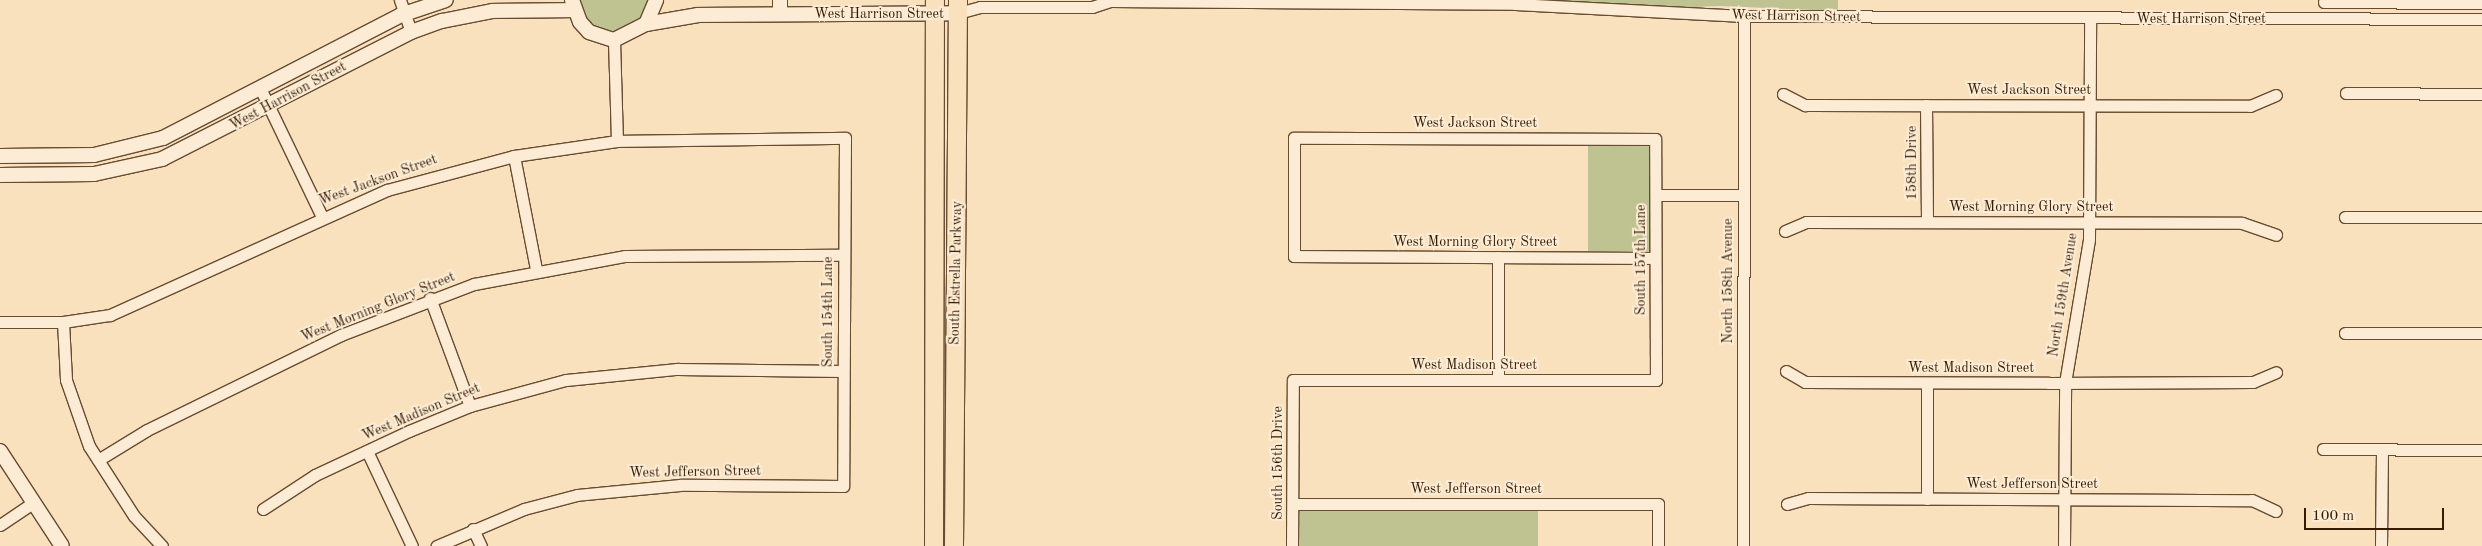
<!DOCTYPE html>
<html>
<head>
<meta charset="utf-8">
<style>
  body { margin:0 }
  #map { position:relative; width:2482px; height:546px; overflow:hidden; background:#fae1be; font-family:"Old Standard TT",serif }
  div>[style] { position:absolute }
  .green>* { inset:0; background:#bec391; transform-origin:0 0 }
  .roads { filter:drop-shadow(1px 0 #674c30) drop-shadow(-1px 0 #674c30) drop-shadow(0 1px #674c30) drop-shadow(0 -1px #674c30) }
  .minor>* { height:11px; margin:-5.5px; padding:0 5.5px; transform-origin:5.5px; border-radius:5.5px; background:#fcecd5 }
  .tertiary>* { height:14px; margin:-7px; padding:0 7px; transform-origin:7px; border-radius:7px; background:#fcecd5 }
  .primary>* { height:18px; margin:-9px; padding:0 9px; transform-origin:9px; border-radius:9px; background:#fae1be }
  span { translate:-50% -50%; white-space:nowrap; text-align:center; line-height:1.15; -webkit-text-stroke:4px #fcecd5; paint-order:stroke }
  .street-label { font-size:14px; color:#361a01 }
  .scale { position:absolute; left:2304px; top:508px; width:140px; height:22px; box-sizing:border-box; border:2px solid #361a01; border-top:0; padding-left:6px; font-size:15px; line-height:18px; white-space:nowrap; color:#361a01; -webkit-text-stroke:4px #fcecd5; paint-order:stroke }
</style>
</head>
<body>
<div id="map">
  <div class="green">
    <i style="clip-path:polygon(578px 0,650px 0,645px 19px,615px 36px,589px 25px)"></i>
    <i style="clip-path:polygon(1414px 0,1838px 0,1838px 11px,1720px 6px,1644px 9px)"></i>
    <i style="left:1650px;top:143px;width:108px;height:62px;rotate:90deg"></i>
    <i style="left:1538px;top:511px;width:35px;height:239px;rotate:90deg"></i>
  </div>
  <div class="roads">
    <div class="minor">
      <i style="left:400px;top:0;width:34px;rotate:71deg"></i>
      <i style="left:2324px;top:2px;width:158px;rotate:0.4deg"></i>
      <i style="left:958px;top:13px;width:23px;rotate:-15deg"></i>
      <i style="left:980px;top:7px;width:112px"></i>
      <i style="left:1092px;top:7px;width:19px;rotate:-18deg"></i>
      <i style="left:1110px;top:1px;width:405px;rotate:0.4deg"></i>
      <i style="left:1515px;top:4px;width:229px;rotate:3deg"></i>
      <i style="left:1744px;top:16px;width:738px;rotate:0.23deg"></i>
      <i style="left:614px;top:40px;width:101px;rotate:88.3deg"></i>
      <i style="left:261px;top:90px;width:141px;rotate:64.3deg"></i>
      <i style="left:2346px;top:93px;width:136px;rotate:0.4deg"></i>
      <i style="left:1783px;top:94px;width:25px;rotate:27deg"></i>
      <i style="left:1805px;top:105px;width:445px;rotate:0.1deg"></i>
      <i style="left:2250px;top:106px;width:28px;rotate:-23deg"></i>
      <i style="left:1926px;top:105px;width:117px;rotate:89.5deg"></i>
      <i style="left:514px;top:156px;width:115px;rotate:79deg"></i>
      <i style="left:1656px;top:195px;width:87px"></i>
      <i style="left:2345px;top:217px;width:137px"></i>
      <i style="left:1785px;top:231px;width:23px;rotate:-23deg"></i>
      <i style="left:1806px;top:222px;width:436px;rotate:0.1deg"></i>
      <i style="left:2242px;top:223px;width:36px;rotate:19deg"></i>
      <i style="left:430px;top:298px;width:115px;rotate:69.7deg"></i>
      <i style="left:0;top:322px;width:63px"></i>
      <i style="left:63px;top:322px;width:48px;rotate:-8.5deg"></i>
      <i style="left:110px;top:315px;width:304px;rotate:-24.3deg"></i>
      <i style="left:387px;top:190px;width:131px;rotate:-15deg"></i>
      <i style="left:514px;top:156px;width:104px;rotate:-8.3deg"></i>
      <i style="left:617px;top:141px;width:228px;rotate:-0.8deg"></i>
      <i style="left:845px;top:138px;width:348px;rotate:90.3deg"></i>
      <i style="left:843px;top:486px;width:163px;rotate:-179.6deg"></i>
      <i style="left:680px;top:485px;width:103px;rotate:174.5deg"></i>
      <i style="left:577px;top:495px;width:55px;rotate:165.2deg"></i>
      <i style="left:524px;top:509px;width:95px;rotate:157deg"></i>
      <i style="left:63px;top:322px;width:58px;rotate:87deg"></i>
      <i style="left:66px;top:380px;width:70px;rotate:70.8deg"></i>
      <i style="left:89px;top:446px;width:83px;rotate:57.3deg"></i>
      <i style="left:134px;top:516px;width:41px;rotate:47deg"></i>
      <i style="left:2345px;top:333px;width:137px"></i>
      <i style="left:1786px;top:371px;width:22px;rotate:30deg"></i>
      <i style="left:1805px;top:382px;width:244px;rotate:0.2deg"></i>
      <i style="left:2049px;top:383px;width:204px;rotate:-0.3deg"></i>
      <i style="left:2253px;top:382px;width:25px;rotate:-23deg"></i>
      <i style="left:1498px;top:380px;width:123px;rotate:-90deg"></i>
      <i style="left:1927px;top:383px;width:116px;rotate:90deg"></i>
      <i style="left:2323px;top:449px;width:159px;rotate:0.4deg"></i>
      <i style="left:367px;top:451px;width:105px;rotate:64.7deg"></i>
      <i style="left:98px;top:460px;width:57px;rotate:-31.5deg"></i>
      <i style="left:147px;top:430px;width:216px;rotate:-26.1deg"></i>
      <i style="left:341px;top:335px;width:142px;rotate:-21deg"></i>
      <i style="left:474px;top:284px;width:154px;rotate:-10.5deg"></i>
      <i style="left:625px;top:256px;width:218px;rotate:-0.3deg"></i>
      <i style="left:1293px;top:504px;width:365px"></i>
      <i style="left:1658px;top:504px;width:42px;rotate:90deg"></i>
      <i style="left:1787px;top:504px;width:22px;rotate:-16deg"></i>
      <i style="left:1808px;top:498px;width:444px;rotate:0.3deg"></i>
      <i style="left:2252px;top:500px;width:26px;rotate:25deg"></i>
      <i style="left:263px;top:509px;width:62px;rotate:-33.2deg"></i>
      <i style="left:315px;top:475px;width:104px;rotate:-25.1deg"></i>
      <i style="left:409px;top:431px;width:66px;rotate:-22.3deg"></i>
      <i style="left:470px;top:406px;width:99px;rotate:-15.2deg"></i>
      <i style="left:566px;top:380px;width:112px;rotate:-5.7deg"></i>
      <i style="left:677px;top:369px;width:166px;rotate:0.7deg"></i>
      <i style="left:0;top:525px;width:40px;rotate:-34deg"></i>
      <i style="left:473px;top:529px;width:19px;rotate:65deg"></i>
      <i style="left:1292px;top:546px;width:166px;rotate:-89.7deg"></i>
      <i style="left:1293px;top:380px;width:363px"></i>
      <i style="left:1656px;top:380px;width:241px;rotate:-90.2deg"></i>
      <i style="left:1655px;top:139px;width:361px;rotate:-179.8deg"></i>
      <i style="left:1294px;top:138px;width:118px;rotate:90deg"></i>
      <i style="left:1294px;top:256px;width:361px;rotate:0.3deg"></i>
      <i style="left:1743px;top:546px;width:530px;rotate:-89.89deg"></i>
      <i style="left:2064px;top:546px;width:163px;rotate:-89.6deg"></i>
      <i style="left:2065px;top:383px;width:146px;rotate:-80.5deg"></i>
      <i style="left:2089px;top:239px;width:220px;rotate:-89.7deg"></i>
      <i style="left:2381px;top:546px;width:97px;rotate:-89.4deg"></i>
    </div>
    <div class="tertiary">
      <i style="left:572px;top:0;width:23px;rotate:70deg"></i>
      <i style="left:580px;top:22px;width:13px;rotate:48deg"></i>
      <i style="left:589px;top:32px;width:26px;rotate:18deg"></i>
      <i style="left:614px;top:40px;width:36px;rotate:-27deg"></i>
      <i style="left:646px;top:24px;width:26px;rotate:-67deg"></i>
      <i style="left:780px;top:14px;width:14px;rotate:-90deg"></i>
      <i style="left:646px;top:24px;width:53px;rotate:-9.8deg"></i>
      <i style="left:698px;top:15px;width:260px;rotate:-0.4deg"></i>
      <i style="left:0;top:156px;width:94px;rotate:-0.6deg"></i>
      <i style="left:94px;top:155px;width:71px;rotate:-13.8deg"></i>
      <i style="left:163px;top:138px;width:268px;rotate:-27.3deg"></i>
      <i style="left:401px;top:15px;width:47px;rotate:-18.4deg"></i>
      <i style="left:0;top:175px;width:94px;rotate:-0.6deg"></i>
      <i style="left:94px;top:174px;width:70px;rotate:-12.4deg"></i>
      <i style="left:162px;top:159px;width:280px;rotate:-27deg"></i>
      <i style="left:411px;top:32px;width:33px;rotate:-20deg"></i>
      <i style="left:442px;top:21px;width:52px;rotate:-11.1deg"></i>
      <i style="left:493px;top:11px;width:81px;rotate:-0.7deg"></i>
      <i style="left:0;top:451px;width:113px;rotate:56.9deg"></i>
    </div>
    <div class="primary">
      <i style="left:934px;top:546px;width:546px;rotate:-89.9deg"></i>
      <i style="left:954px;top:546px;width:546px;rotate:-89.58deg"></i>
    </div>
  </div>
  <div class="street-label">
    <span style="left:879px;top:14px">West Harrison Street</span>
    <span style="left:1796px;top:16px;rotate:1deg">West Harrison Street</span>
    <span style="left:2201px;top:19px">West Harrison Street</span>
    <span style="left:2029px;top:90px">West Jackson Street</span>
    <span style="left:288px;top:96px;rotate:-28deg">West Harrison Street</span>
    <span style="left:1475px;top:123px">West Jackson Street</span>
    <span style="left:1912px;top:163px;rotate:-90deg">158th Drive</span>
    <span style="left:378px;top:180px;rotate:-20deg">West Jackson Street</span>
    <span style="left:2031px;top:207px">West Morning Glory Street</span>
    <span style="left:1475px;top:242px">West Morning Glory Street</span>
    <span style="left:1641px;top:260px;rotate:-90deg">South 157th Lane</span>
    <span style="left:956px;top:273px;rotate:-89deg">South Estrella Parkway</span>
    <span style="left:1728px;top:281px;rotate:-90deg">North 158th Avenue</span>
    <span style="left:2063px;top:295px;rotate:-81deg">North 159th Avenue</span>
    <span style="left:378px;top:307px;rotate:-22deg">West Morning Glory Street</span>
    <span style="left:828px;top:312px;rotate:-90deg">South 154th Lane</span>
    <span style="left:1474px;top:365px">West Madison Street</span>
    <span style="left:1971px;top:368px">West Madison Street</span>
    <span style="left:421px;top:412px;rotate:-23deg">West Madison Street</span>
    <span style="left:1278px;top:463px;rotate:-90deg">South 156th Drive</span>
    <span style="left:695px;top:472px;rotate:-1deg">West Jefferson Street</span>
    <span style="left:2032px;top:484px">West Jefferson Street</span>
    <span style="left:1476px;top:489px">West Jefferson Street</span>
  </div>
  <div class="scale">100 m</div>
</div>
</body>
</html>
